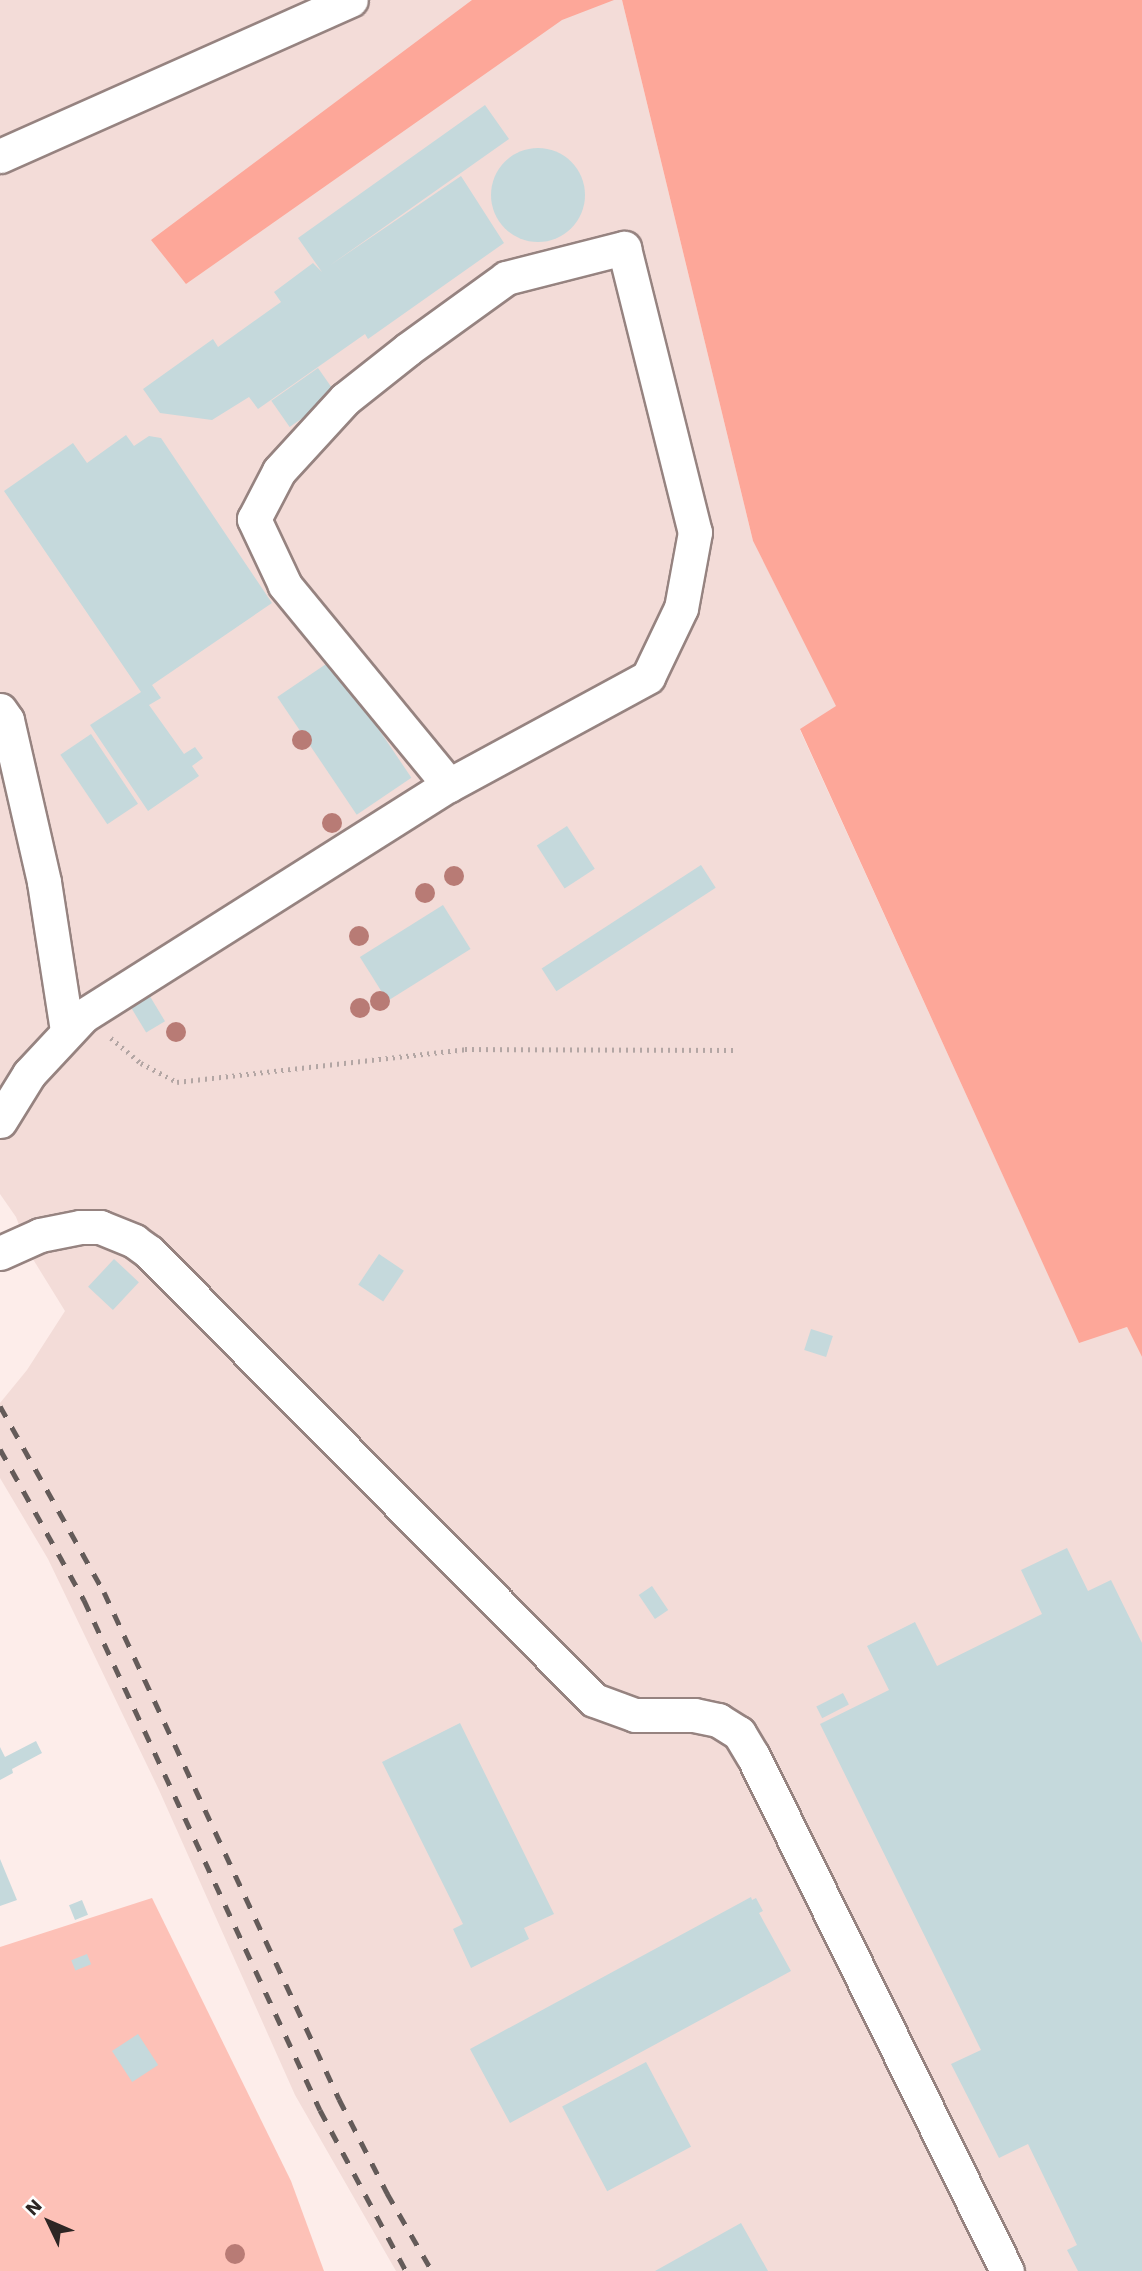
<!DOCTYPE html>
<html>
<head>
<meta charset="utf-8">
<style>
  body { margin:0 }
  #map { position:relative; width:1142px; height:2271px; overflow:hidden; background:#fdedea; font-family:"Work Sans",sans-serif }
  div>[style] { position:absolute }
  .built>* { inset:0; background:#f3dcd8 }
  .green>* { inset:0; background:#fdc1b7 }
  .water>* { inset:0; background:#fda799 }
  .building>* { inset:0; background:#c5d9dc; transform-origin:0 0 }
  .round { border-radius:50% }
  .path>* { height:4.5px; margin-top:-2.25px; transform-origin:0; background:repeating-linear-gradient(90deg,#b3a6a4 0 2px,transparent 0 7px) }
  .roads { filter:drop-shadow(2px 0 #968380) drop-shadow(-2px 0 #968380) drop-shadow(0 2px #968380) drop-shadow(0 -2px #968380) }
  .minor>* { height:33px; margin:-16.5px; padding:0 16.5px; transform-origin:16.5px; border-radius:16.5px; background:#fff }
  .rail>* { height:5px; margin-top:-2.5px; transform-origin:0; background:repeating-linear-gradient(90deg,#645b59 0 12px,transparent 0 24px) }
  .trees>* { width:20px; height:20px; margin:-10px; border-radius:50%; background:#b87b75 }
  span { translate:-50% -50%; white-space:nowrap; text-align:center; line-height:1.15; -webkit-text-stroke:5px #fefefe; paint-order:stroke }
  .north { position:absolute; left:14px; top:2187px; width:70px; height:70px; -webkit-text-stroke:5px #fefefe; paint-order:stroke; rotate:314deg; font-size:19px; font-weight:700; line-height:28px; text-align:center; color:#2d2624 }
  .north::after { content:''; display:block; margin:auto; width:24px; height:32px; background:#2d2624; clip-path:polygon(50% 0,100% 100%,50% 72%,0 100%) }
</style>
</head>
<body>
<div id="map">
  <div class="built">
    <i style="clip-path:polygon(0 0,622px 0,753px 541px,837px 706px,800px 730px,1079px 1342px,1127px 1327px,1142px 1357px,1142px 2271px,396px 2271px,295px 2095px,159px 1790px,48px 1559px,0 1478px,0 1403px,27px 1370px,65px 1311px,31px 1256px,16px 1217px,0 1194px)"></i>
  </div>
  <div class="green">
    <i style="clip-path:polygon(152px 1898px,291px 2181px,324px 2271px,0 2271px,0 1947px)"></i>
  </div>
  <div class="water">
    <i style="clip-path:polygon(472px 0,614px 0,562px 20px,186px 284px,151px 240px)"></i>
    <i style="clip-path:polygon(622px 0,1142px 0,1142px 1357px,1127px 1327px,1079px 1343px,800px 729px,836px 706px,753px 541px)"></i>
  </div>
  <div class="building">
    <i style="clip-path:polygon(485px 105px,509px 139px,329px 266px,461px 176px,504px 243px,368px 339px,365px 334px,258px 409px,249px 397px,212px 420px,160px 413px,143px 389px,213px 339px,218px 347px,281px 302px,274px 292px,313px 263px,322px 272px,298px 238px)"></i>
    <i class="round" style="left:491px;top:148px;width:94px;height:94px"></i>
    <i style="left:318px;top:368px;width:32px;height:57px;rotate:55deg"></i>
    <i style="clip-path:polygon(126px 435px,134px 446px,149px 436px,161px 438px,272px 603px,152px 685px,161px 698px,149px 705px,184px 754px,195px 747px,203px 758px,192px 766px,199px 776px,148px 811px,90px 725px,141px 692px,4px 491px,73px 443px,87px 463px)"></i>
    <i style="left:332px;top:660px;width:142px;height:66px;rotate:56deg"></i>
    <i style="left:91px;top:734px;width:84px;height:37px;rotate:56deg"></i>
    <i style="left:567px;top:826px;width:51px;height:36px;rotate:57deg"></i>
    <i style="left:701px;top:865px;width:27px;height:190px;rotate:57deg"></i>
    <i style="left:443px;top:905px;width:52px;height:98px;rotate:58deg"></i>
    <i style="left:148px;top:993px;width:33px;height:22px;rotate:59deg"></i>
    <i style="left:379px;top:1254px;width:30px;height:37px;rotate:34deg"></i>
    <i style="left:114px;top:1259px;width:34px;height:38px;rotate:43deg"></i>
    <i style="left:811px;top:1329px;width:23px;height:22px;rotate:18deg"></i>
    <i style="clip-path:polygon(1067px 1548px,1088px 1591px,1111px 1580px,1142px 1643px,1142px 2271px,1078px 2271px,1067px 2250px,1077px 2245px,1028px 2144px,999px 2158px,951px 2064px,981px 2050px,820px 1724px,889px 1690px,867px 1646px,915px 1622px,937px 1666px,1042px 1614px,1021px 1570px)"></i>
    <i style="left:652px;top:1586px;width:29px;height:16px;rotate:56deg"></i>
    <i style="left:843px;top:1693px;width:13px;height:30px;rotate:63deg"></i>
    <i style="clip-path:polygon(460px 1723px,554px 1914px,524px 1928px,529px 1939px,471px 1968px,453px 1929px,463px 1924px,382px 1762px)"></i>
    <i style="clip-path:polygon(36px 1741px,42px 1753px,12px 1769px,13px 1773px,0 1780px,0 1747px,5px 1757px)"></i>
    <i style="clip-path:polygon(0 1859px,17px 1900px,0 1906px)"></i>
    <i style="clip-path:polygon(751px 1897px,752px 1900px,756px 1898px,763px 1911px,759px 1913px,791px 1971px,510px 2123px,470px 2049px)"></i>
    <i style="left:82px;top:1900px;width:16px;height:14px;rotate:68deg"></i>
    <i style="left:87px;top:1954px;width:11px;height:17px;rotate:68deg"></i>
    <i style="left:138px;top:2034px;width:37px;height:31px;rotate:57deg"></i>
    <i style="left:646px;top:2062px;width:96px;height:95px;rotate:62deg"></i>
    <i style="clip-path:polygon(741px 2223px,768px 2271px,655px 2271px)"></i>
  </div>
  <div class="path">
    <i style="left:111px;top:1038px;width:39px;rotate:40deg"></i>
    <i style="left:141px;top:1063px;width:41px;rotate:27.8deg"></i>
    <i style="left:177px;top:1082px;width:290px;rotate:-6.5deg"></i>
    <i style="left:465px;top:1049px;width:270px;rotate:0.2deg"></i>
  </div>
  <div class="roads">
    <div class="minor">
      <i style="left:0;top:156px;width:384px;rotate:-24deg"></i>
      <i style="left:0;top:710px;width:12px;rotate:55deg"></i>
      <i style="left:7px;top:720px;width:166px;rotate:77.1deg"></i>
      <i style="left:44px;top:882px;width:151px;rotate:81.2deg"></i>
      <i style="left:0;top:1121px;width:55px;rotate:-58.3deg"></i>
      <i style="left:29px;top:1074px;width:79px;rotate:-47deg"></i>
      <i style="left:83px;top:1016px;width:433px;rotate:-32.3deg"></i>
      <i style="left:449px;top:785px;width:259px;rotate:-129.4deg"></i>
      <i style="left:285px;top:585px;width:73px;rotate:-115.2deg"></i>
      <i style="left:254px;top:519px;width:54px;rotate:-62.5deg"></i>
      <i style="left:279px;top:471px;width:98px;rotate:-47.5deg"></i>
      <i style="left:345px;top:399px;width:80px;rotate:-38.4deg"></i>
      <i style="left:408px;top:349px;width:121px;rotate:-35.9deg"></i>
      <i style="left:506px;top:278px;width:122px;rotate:-14.3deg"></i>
      <i style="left:624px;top:248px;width:293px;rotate:76deg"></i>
      <i style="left:695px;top:532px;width:77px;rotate:100.4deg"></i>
      <i style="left:681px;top:608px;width:76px;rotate:115.6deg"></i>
      <i style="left:648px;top:677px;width:226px;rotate:151.5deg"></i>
      <i style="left:0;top:1253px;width:44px;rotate:-24.2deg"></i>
      <i style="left:40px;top:1235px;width:41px;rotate:-11.3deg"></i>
      <i style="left:80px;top:1227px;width:20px"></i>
      <i style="left:100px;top:1227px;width:37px;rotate:22deg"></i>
      <i style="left:134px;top:1241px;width:19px;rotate:36deg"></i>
      <i style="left:149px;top:1252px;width:631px;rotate:45.19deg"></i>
      <i style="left:594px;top:1700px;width:44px;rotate:20.1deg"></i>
      <i style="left:635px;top:1715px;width:59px"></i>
      <i style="left:694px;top:1715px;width:25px;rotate:12deg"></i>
      <i style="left:718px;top:1720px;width:25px;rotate:32deg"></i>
      <i style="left:739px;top:1733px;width:27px;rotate:59deg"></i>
      <i style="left:753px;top:1756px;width:574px;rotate:63.75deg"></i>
    </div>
  </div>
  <div class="rail">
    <i style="left:0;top:1406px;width:213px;rotate:60.8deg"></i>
    <i style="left:104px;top:1592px;width:559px;rotate:65.13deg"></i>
    <i style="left:339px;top:2099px;width:106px;rotate:62.9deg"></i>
    <i style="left:387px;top:2193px;width:90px;rotate:60deg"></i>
    <i style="left:0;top:1449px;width:173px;rotate:60.9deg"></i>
    <i style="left:84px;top:1600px;width:562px;rotate:65.17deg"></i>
    <i style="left:320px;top:2110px;width:183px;rotate:61.9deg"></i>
  </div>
  <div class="trees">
    <i style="left:302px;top:740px"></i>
    <i style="left:332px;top:823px"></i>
    <i style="left:454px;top:876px"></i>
    <i style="left:425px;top:893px"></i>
    <i style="left:359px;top:936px"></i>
    <i style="left:380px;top:1001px"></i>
    <i style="left:360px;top:1008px"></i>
    <i style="left:176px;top:1032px"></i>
    <i style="left:235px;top:2254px"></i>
  </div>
  <div class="north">N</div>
</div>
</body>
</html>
